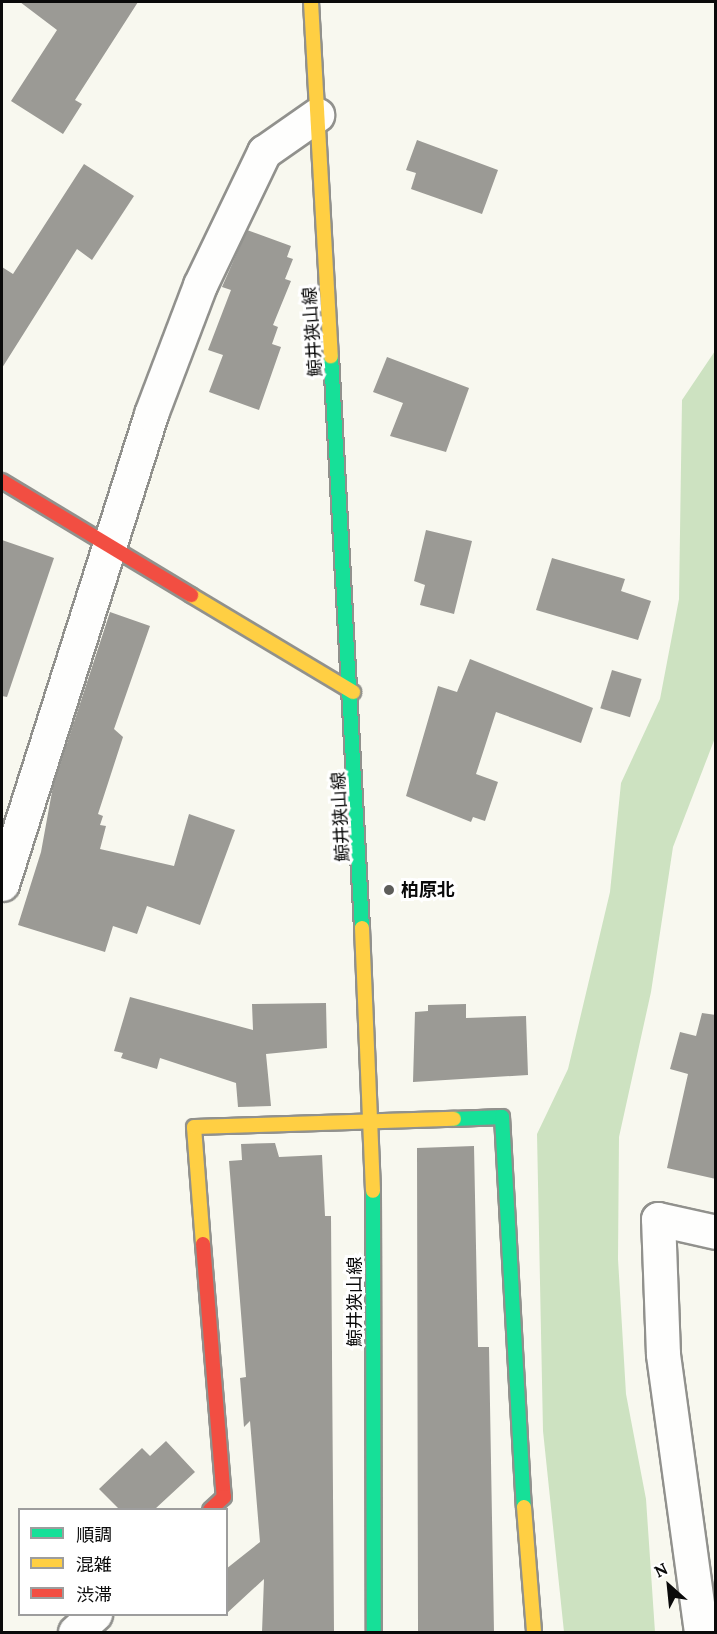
<!DOCTYPE html>
<html>
<head>
<meta charset="utf-8">
<style>
  body { margin:0 }
  #map { position:relative; width:717px; height:1634px; overflow:hidden; background:#f8f8ef; font-family:Lora,"Noto Sans JP",serif }
  div>[style] { position:absolute }
  .forest>* { inset:0; background:#cde2c1 }
  .building>* { inset:0; background:#9b9a95; transform-origin:0 0 }
  .roads { filter:drop-shadow(2px 0 #91918d) drop-shadow(-2px 0 #91918d) drop-shadow(0 2px #91918d) drop-shadow(0 -2px #91918d) }
  .street>* { height:33px; margin:-16.5px; padding:0 16.5px; transform-origin:16.5px; border-radius:16.5px; background:#fefefd }
  .fast>* { height:14px; margin:-7px; padding:0 7px; transform-origin:7px; border-radius:7px; background:#16e098 }
  .slow>* { height:14px; margin:-7px; padding:0 7px; transform-origin:7px; border-radius:7px; background:#ffcf43 }
  .jam>* { height:14px; margin:-7px; padding:0 7px; transform-origin:7px; border-radius:7px; background:#f24e42 }
  .dots>* { width:16px; height:16px; translate:-50% -50%; box-sizing:border-box; border:3px solid #fff; border-radius:50% }
  span { translate:-50% -50%; white-space:nowrap; text-align:center; line-height:1.15; -webkit-text-stroke:6px #fff; paint-order:stroke }
  .street-label { font-size:18px; color:#0a0a0a }
  .poi-label { font-size:18px; color:#0a0a0a; font-weight:700 }
  .left { translate:0 -50%; text-align:left }
  .frame { position:absolute; inset:0; border:3px solid #0a0a0a; pointer-events:none }
  .legend { position:absolute; left:18px; top:1508px; width:210px; height:108px; box-sizing:border-box; background:#fff; border:2px solid #9d9d9d; margin:0; padding:8px 10px; list-style:none; font-size:18px; color:#0a0a0a }
  .legend li { display:flex; align-items:center; gap:12px; height:30px }
  .legend b { width:30px; border:2px solid #9d9d9d }
  .north { position:absolute; left:639px; top:1556px; width:60px; height:60px; -webkit-text-stroke:4px #fff; paint-order:stroke; rotate:333deg; font-size:16px; font-weight:700; line-height:24px; text-align:center; color:#0a0a0a }
  .north::after { content:''; display:block; margin:auto; width:21px; height:27px; background:#0a0a0a; clip-path:polygon(50% 0,100% 100%,50% 72%,0 100%) }
</style>
</head>
<body>
<div id="map">
  <div class="forest">
    <i style="clip-path:polygon(715px 351px,715px 738px,673px 847px,651px 992px,619px 1137px,618px 1259px,626px 1394px,646px 1499px,655px 1632px,564px 1632px,543px 1431px,537px 1134px,568px 1069px,610px 892px,621px 783px,660px 699px,679px 599px,682px 400px)"></i>
  </div>
  <div class="building">
    <i style="clip-path:polygon(20px 2px,138px 2px,75px 100px,82px 104px,63px 134px,11px 101px,57px 30px)"></i>
    <i style="clip-path:polygon(417px 140px,498px 170px,482px 214px,411px 189px,416px 173px,406px 170px)"></i>
    <i style="clip-path:polygon(84px 164px,134px 196px,92px 260px,77px 249px,2px 368px,2px 267px,13px 274px)"></i>
    <i style="clip-path:polygon(247px 230px,291px 246px,287px 257px,293px 259px,285px 279px,291px 281px,273px 325px,278px 327px,272px 344px,281px 347px,259px 410px,209px 392px,223px 355px,208px 350px,231px 290px,222px 287px)"></i>
    <i style="clip-path:polygon(387px 357px,469px 388px,446px 452px,390px 436px,403px 403px,373px 392px)"></i>
    <i style="clip-path:polygon(426px 530px,472px 541px,454px 614px,420px 605px,425px 585px,414px 581px)"></i>
    <i style="clip-path:polygon(2px 540px,54px 558px,7px 697px,2px 696px)"></i>
    <i style="clip-path:polygon(552px 558px,625px 579px,621px 591px,651px 601px,638px 640px,536px 610px)"></i>
    <i style="clip-path:polygon(110px 612px,150px 626px,114px 729px,123px 737px,98px 814px,103px 816px,100px 825px,106px 826px,100px 849px,174px 866px,189px 814px,235px 830px,200px 925px,147px 906px,137px 934px,113px 926px,105px 952px,18px 925px,41px 852px,53px 786px)"></i>
    <i style="clip-path:polygon(470px 659px,593px 708px,581px 743px,496px 712px,476px 774px,498px 782px,485px 821px,473px 817px,471px 822px,406px 796px,438px 686px,457px 692px)"></i>
    <i style="left:612px;top:670px;width:31px;height:40px;rotate:17deg"></i>
    <i style="clip-path:polygon(130px 997px,253px 1030px,252px 1004px,326px 1003px,327px 1048px,266px 1054px,271px 1106px,238px 1107px,236px 1083px,160px 1058px,157px 1069px,121px 1058px,123px 1053px,114px 1051px)"></i>
    <i style="clip-path:polygon(466px 1004px,466px 1018px,526px 1016px,528px 1075px,413px 1082px,415px 1012px,428px 1011px,428px 1005px)"></i>
    <i style="clip-path:polygon(702px 1013px,716px 1015px,716px 1179px,667px 1168px,688px 1074px,670px 1069px,680px 1032px,696px 1036px)"></i>
    <i style="clip-path:polygon(275px 1143px,279px 1157px,322px 1155px,325px 1216px,331px 1216px,334px 1631px,262px 1632px,264px 1579px,226px 1614px,226px 1569px,260px 1542px,250px 1421px,244px 1427px,240px 1378px,246px 1377px,229px 1161px,242px 1160px,241px 1144px)"></i>
    <i style="clip-path:polygon(474px 1146px,478px 1347px,489px 1347px,494px 1632px,418px 1632px,417px 1148px)"></i>
    <i style="clip-path:polygon(166px 1441px,195px 1472px,155px 1509px,119px 1509px,99px 1489px,142px 1448px,150px 1456px)"></i>
  </div>
  <div class="roads">
    <div class="street">
      <i style="left:2px;top:884px;width:493px;rotate:-72.4deg"></i>
      <i style="left:151px;top:414px;width:138px;rotate:-69.2deg"></i>
      <i style="left:200px;top:285px;width:148px;rotate:-64.3deg"></i>
      <i style="left:264px;top:152px;width:65px;rotate:-34.9deg"></i>
      <i style="left:75px;top:1632px;width:27px;rotate:-42deg"></i>
      <i style="left:701px;top:1632px;width:281px;rotate:-97.8deg"></i>
      <i style="left:663px;top:1354px;width:135px;rotate:-92.1deg"></i>
      <i style="left:658px;top:1219px;width:59px;rotate:12.6deg"></i>
    </div>
    <div class="fast">
      <i style="left:331px;top:356px;width:573px;rotate:86.9deg"></i>
      <i style="left:454px;top:1119px;width:48px;rotate:-2.4deg"></i>
      <i style="left:502px;top:1117px;width:391px;rotate:86.8deg"></i>
      <i style="left:373px;top:1191px;width:441px;rotate:89.9deg"></i>
    </div>
    <div class="slow">
      <i style="left:311px;top:2px;width:355px;rotate:86.8deg"></i>
      <i style="left:191px;top:595px;width:189px;rotate:30.9deg"></i>
      <i style="left:362px;top:928px;width:263px;rotate:87.6deg"></i>
      <i style="left:203px;top:1244px;width:117px;rotate:-94.4deg"></i>
      <i style="left:194px;top:1127px;width:260px;rotate:-1.8deg"></i>
      <i style="left:524px;top:1507px;width:125px;rotate:85.4deg"></i>
    </div>
    <div class="jam">
      <i style="left:2px;top:481px;width:221px;rotate:31.1deg"></i>
      <i style="left:203px;top:1244px;width:254px;rotate:85.3deg"></i>
      <i style="left:224px;top:1497px;width:19px;rotate:137deg"></i>
    </div>
  </div>
  <div class="dots">
    <i style="left:389px;top:890px;background:#5d5d5a"></i>
  </div>
  <div class="street-label">
    <span style="left:313px;top:332px;rotate:-94deg">鯨井狭山線</span>
    <span style="left:341px;top:817px;rotate:-93deg">鯨井狭山線</span>
    <span style="left:355px;top:1302px;rotate:-90deg">鯨井狭山線</span>
  </div>
  <div class="poi-label">
    <span class="left" style="left:401px;top:890px">柏原北</span>
  </div>
  <div class="frame"></div>
  <ul class="legend">
  <li><b style="height:8px;background:#16e098"></b>順調</li>
  <li><b style="height:8px;background:#ffcf43"></b>混雑</li>
  <li><b style="height:8px;background:#f24e42"></b>渋滞</li>
  </ul>
  <div class="north">N</div>
</div>
</body>
</html>
